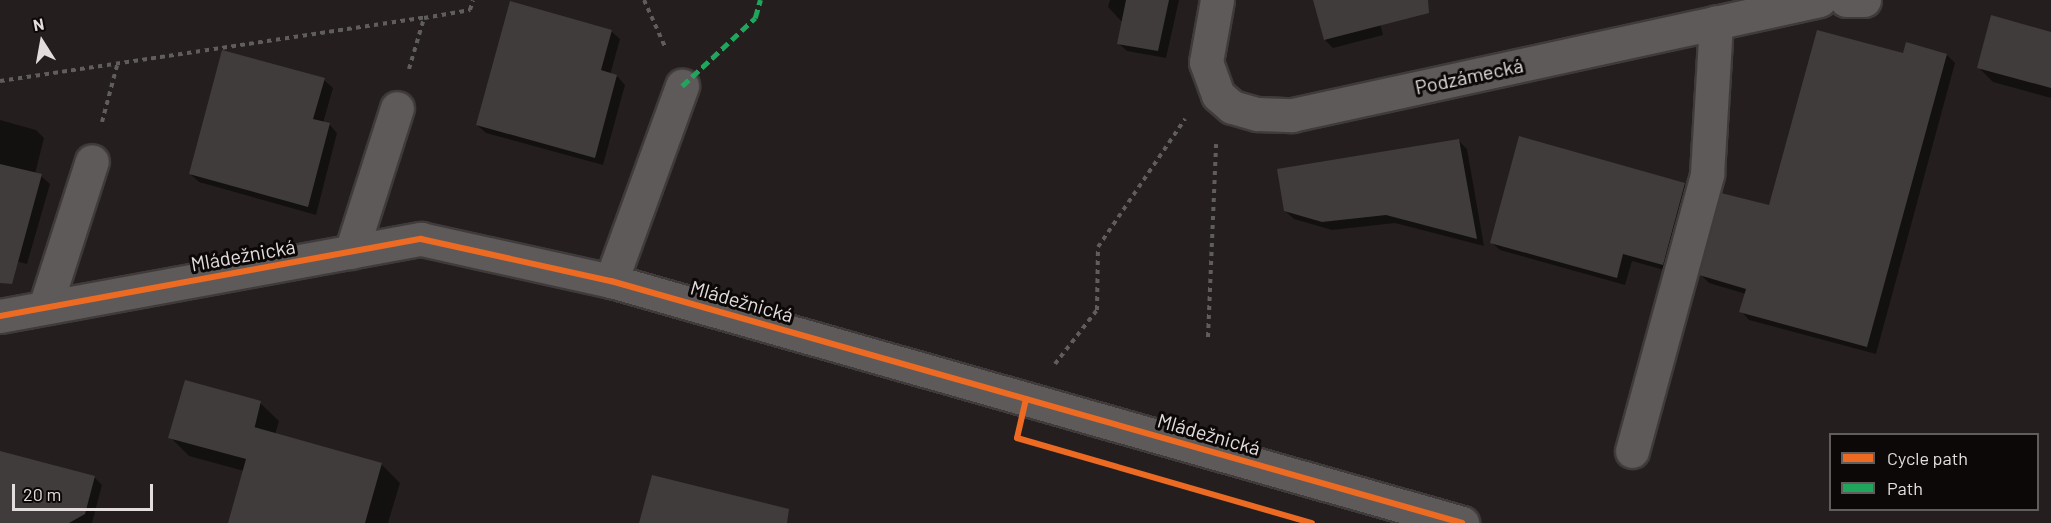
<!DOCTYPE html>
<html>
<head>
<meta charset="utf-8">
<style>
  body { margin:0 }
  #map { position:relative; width:2051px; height:523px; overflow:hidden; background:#241f1e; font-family:Barlow,sans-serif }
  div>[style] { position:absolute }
  .shadow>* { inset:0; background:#0007 }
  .building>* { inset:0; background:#403c3b }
  .path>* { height:4px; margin-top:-2px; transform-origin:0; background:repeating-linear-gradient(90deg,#605d5d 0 4.5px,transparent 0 9px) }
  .roads { filter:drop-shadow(2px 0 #403b3b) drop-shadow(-2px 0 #403b3b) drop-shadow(0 2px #403b3b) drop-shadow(0 -2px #403b3b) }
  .minor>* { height:33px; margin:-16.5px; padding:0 16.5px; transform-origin:16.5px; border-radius:16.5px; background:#5e5a5a }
  .quiet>* { height:4.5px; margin-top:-2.25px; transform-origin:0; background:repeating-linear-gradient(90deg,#20a55d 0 9px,transparent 0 13.5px) }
  .cycleway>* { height:6px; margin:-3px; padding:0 3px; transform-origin:3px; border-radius:3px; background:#ed6a23 }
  span { translate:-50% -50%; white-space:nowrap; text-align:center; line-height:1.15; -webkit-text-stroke:6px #0c0808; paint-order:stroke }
  .street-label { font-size:20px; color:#e4dddd }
  .legend { position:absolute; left:1829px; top:433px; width:210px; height:78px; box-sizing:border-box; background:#0c0808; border:2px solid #625d5d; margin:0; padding:8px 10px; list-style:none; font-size:18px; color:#e4dddd }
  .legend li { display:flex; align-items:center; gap:12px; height:30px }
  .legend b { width:30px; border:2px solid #625d5d }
  .north { position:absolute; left:12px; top:12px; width:60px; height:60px; -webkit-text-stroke:4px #0c0808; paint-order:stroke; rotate:349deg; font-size:16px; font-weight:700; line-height:24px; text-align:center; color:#e4dddd }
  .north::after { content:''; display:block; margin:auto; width:21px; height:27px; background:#e4dddd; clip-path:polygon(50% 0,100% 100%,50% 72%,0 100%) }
  .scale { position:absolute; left:12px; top:484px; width:141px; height:27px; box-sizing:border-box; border:3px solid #e4dddd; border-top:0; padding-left:8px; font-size:18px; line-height:21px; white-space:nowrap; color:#e4dddd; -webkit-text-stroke:4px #0c0808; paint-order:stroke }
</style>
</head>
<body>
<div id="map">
  <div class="shadow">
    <i style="clip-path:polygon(1110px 0,1179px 0,1166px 58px,1127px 51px,1118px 43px,1123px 23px,1108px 7px)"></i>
    <i style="clip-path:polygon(1315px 0,1374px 0,1383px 35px,1333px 48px,1325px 40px)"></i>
    <i style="clip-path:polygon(611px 31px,620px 39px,610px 75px,617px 76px,625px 85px,603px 165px,486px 133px,477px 125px)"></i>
    <i style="clip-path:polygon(2051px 33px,2051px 98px,1993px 82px,1978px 67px)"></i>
    <i style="clip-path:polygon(1904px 55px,1947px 55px,1955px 63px,1876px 354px,1749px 320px,1741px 311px,1746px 294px,1709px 283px,1701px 275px,1770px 207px)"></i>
    <i style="clip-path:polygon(324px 80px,333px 88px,323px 123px,329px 124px,337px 133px,316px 215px,199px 182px,190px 174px)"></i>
    <i style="clip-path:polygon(0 120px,36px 130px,44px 138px,35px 174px,41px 176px,50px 184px,27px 264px,0 257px)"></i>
    <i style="clip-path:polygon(1458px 140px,1467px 149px,1484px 246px,1395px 223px,1332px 230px,1294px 219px,1285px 211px)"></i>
    <i style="clip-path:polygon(1684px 184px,1693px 192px,1671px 272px,1632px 261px,1625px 285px,1500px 250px,1491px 242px)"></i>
    <i style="clip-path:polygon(260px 403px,279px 421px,275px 435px,381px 464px,400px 483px,388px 523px,229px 523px,244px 471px,189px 456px,170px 437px)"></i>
    <i style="clip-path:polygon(0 452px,94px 477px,102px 485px,92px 523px,0 523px)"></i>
  </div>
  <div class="building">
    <i style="clip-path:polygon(1126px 0,1169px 0,1158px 51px,1117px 44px)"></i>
    <i style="clip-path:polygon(1313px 0,1428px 0,1429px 13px,1324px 40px)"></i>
    <i style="clip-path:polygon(510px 1px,612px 30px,601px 70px,617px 75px,595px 158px,476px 125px)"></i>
    <i style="clip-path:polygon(1991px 15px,2051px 32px,2051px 88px,1977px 68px)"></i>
    <i style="clip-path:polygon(1817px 30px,1903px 53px,1906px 42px,1947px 54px,1867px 347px,1739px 312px,1746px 289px,1699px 275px,1721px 193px,1769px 205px)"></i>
    <i style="clip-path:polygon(222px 50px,325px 78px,313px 119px,330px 123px,308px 207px,189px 174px)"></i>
    <i style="clip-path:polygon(1519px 136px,1685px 183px,1663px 265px,1623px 254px,1617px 278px,1490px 243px)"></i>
    <i style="clip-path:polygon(1459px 139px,1477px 239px,1386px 215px,1322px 222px,1284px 211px,1277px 169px)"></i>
    <i style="clip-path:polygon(0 164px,42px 174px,12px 284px,0 283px)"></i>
    <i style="clip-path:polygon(185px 380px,261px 401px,254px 430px,254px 427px,382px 463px,365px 523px,228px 523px,246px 459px,168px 438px)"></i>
    <i style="clip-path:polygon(0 451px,95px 476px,85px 514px,69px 523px,0 523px)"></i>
    <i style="clip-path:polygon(652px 475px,789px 509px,787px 523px,639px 523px)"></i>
  </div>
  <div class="path">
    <i style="left:644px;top:0;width:54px;rotate:65.8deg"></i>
    <i style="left:409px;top:69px;width:53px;rotate:-73.6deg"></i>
    <i style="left:0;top:81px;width:429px;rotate:-8.5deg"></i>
    <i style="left:424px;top:18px;width:47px;rotate:-9.9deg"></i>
    <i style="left:470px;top:10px;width:10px;rotate:-73deg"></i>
    <i style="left:102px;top:122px;width:62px;rotate:-75.1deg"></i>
    <i style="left:1208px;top:337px;width:193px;rotate:-87.6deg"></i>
    <i style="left:1055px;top:364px;width:68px;rotate:-52.1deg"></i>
    <i style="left:1097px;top:310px;width:63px;rotate:-89.1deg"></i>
    <i style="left:1098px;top:247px;width:155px;rotate:-55.8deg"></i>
  </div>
  <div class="roads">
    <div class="minor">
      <i style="left:1217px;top:0;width:63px;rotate:100.1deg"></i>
      <i style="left:1206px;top:62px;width:35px;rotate:70deg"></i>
      <i style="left:1218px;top:95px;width:18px;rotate:41deg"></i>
      <i style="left:1232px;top:107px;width:26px;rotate:16deg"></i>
      <i style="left:1257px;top:114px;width:35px;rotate:2deg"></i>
      <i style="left:1292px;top:115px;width:540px;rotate:-12.29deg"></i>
      <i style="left:1846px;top:0;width:18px"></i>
      <i style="left:351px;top:252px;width:151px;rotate:-72.3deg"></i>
      <i style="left:611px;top:281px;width:208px;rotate:-70deg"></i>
      <i style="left:45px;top:307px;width:153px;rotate:-72.2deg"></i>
      <i style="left:0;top:316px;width:428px;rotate:-10.4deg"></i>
      <i style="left:421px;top:239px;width:195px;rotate:12.5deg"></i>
      <i style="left:611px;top:281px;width:885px;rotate:15.87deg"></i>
      <i style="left:1632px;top:451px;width:287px;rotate:-74.8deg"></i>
      <i style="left:1707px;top:174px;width:152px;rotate:-86.6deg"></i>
    </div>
  </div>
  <div class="quiet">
    <i style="left:682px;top:86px;width:100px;rotate:-43deg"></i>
    <i style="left:755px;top:18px;width:19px;rotate:-74deg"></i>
  </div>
  <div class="cycleway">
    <i style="left:0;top:316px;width:428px;rotate:-10.4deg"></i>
    <i style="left:421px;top:239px;width:195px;rotate:12.5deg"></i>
    <i style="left:611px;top:281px;width:885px;rotate:15.87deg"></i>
    <i style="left:1026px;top:399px;width:40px;rotate:103deg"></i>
    <i style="left:1017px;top:438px;width:307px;rotate:16.1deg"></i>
  </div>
  <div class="street-label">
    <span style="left:1469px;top:76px;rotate:-12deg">Podzámecká</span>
    <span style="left:243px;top:255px;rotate:-10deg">Mládežnická</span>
    <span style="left:742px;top:301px;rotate:16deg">Mládežnická</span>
    <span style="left:1209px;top:434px;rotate:16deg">Mládežnická</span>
  </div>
  <ul class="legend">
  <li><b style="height:8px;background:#ed6a23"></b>Cycle path</li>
  <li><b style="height:8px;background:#20a55d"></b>Path</li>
  </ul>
  <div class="north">N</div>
  <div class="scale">20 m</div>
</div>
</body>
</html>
